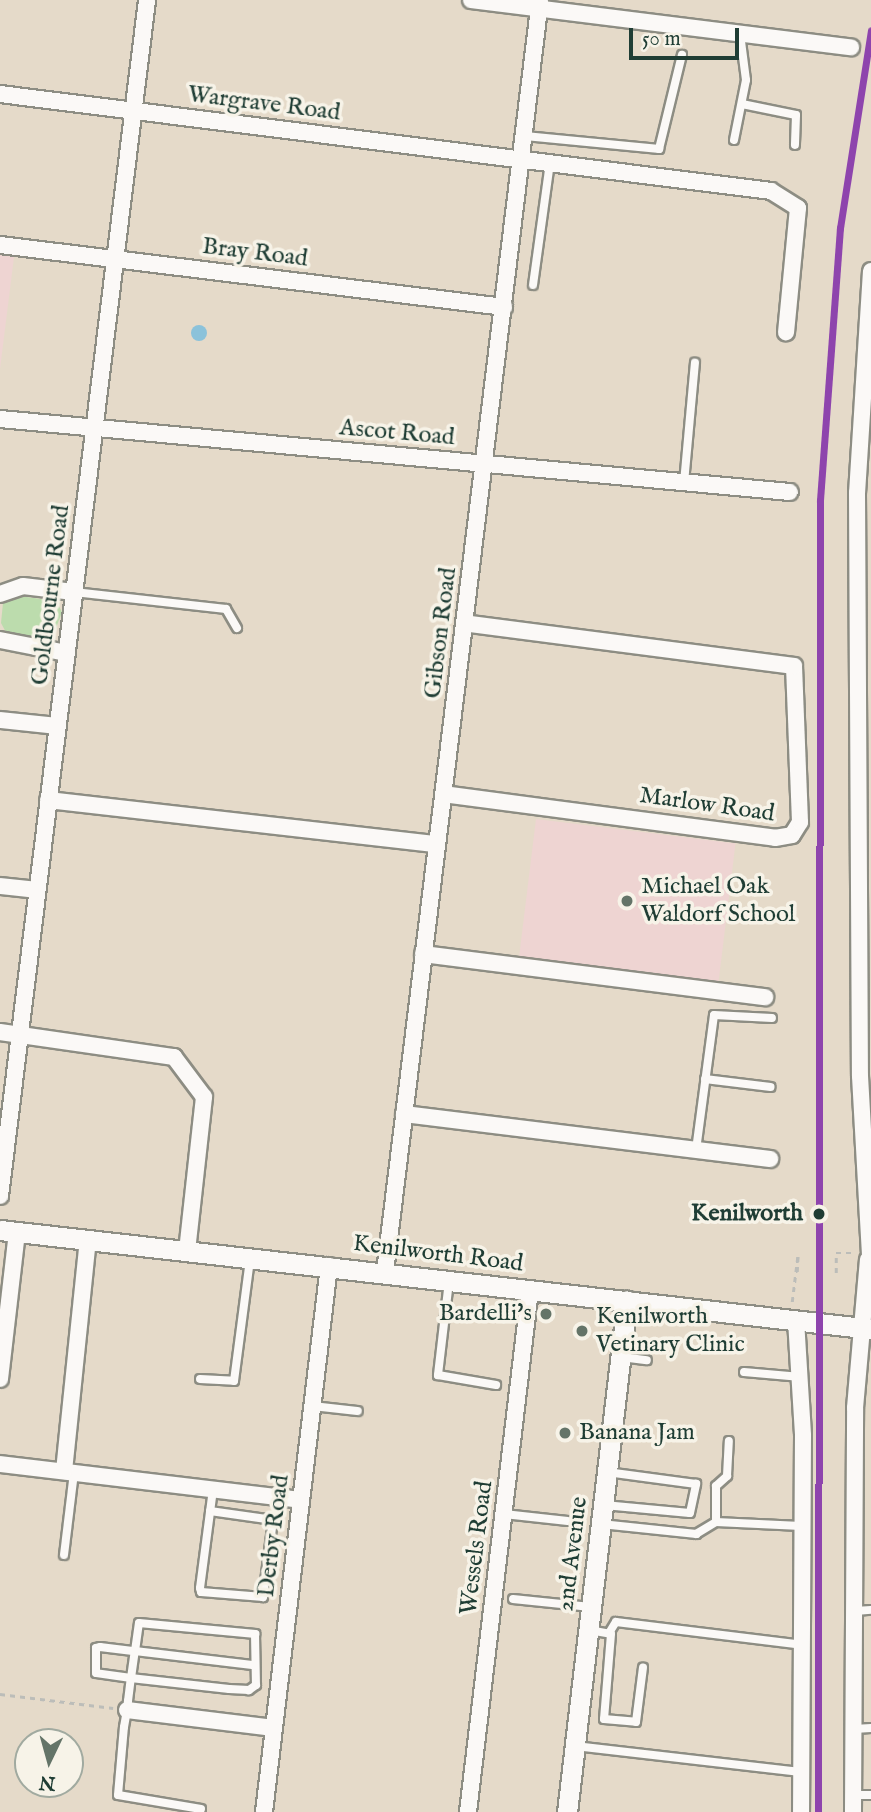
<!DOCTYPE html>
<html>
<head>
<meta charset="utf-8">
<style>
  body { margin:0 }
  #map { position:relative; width:871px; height:1812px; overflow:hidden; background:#e5dac9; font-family:"IM FELL English",serif }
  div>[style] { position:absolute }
  .built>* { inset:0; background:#eed4d2; transform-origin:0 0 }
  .green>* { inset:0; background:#bcdcad }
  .water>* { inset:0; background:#8bc2da }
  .round { border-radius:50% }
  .path>* { height:2.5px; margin-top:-1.25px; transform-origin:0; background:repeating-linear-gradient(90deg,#bcbdb9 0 5px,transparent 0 10px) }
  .roads { filter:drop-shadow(2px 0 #8d8d83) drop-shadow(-2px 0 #8d8d83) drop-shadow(0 2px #8d8d83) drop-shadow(0 -2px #8d8d83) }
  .service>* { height:8px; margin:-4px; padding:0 4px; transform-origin:4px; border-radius:4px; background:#fbf9f7 }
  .minor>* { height:16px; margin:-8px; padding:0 8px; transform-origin:8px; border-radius:8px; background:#fbf9f7 }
  .tertiary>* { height:19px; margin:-9.5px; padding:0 9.5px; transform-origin:9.5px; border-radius:9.5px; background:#fbf9f7 }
  .rail-1>* { height:7px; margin:-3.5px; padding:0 3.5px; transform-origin:3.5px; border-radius:3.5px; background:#8e44ad }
  .dots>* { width:19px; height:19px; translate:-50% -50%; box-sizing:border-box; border:4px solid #f7f3e8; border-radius:50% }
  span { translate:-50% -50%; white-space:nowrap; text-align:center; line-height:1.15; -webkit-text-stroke:7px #f7f3e8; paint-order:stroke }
  .street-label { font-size:24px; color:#1f3d34 }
  .poi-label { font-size:24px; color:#1f3d34 }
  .left { translate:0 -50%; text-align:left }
  .right { translate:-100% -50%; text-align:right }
  .stop-label { font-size:24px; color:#1f3d34; font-weight:700 }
  .north { position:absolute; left:14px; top:1728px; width:70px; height:70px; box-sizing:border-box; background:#f7f3e8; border:2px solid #a1aaa0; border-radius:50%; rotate:185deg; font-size:19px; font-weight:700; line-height:28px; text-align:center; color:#1f3d34 }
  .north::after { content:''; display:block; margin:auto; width:24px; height:32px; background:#647468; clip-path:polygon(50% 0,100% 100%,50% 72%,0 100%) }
  .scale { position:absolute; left:629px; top:28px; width:110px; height:32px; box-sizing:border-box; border:4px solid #1f3d34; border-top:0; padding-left:9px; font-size:21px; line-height:24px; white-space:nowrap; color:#1f3d34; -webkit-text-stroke:5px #f7f3e8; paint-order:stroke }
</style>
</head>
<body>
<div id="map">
  <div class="built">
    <i style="clip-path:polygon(0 255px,14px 257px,0 369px)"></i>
    <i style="left:536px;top:819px;width:201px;height:141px;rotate:7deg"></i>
  </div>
  <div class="green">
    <i style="clip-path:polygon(12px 595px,56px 601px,62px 612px,51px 641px,8px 636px,1px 623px,3px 603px)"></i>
  </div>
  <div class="water">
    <i class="round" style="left:191px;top:325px;width:16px;height:16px"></i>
  </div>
  <div class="path">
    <i style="left:797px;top:1272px;width:19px;rotate:-87deg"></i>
    <i style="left:836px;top:1273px;width:20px;rotate:-90deg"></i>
    <i style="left:836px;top:1253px;width:19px"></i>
    <i style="left:792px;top:1302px;width:49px;rotate:-83deg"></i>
    <i style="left:0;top:1694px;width:114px;rotate:7.1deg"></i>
  </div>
  <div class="roads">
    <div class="service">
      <i style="left:742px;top:104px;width:55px;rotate:11.5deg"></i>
      <i style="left:796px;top:115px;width:30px;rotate:92deg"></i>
      <i style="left:525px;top:136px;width:135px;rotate:5.5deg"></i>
      <i style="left:659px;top:149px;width:97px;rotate:-76.3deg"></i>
      <i style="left:734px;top:140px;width:61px;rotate:-78.7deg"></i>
      <i style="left:746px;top:80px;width:46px;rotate:-97.4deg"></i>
      <i style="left:533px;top:285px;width:123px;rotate:-82.1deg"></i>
      <i style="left:684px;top:483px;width:121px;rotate:-84.8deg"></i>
      <i style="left:74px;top:592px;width:153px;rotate:6.4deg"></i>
      <i style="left:226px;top:609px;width:22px;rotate:60deg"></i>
      <i style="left:705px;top:1079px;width:66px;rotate:6.9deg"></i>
      <i style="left:696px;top:1150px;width:136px;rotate:-82.4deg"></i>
      <i style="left:714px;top:1015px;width:58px;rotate:3deg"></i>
      <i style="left:449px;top:1281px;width:95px;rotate:96.7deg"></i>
      <i style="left:438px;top:1375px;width:59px;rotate:9.8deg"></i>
      <i style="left:621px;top:1357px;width:26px;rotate:7deg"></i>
      <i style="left:744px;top:1372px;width:57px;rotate:5deg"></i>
      <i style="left:200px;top:1379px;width:34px;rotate:3deg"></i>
      <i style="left:234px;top:1381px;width:123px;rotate:-82.5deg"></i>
      <i style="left:312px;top:1406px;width:46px;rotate:6.2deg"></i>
      <i style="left:604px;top:1505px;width:86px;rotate:5.3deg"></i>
      <i style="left:690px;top:1513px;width:30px;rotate:-78deg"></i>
      <i style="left:696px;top:1484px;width:90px;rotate:-172.3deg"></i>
      <i style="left:210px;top:1511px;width:64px;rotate:8.1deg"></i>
      <i style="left:273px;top:1520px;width:78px;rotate:97.4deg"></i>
      <i style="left:263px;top:1597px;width:62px;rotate:-175.4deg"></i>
      <i style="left:201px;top:1592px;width:4px;rotate:-104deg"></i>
      <i style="left:200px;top:1588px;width:100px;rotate:-82.5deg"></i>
      <i style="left:504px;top:1514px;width:64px;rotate:6.2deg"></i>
      <i style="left:716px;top:1522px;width:36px;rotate:-90deg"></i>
      <i style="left:716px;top:1486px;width:15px;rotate:-42deg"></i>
      <i style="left:727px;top:1476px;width:35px;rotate:-87deg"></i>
      <i style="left:716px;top:1522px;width:85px;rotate:2.7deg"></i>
      <i style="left:601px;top:1524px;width:96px;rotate:6deg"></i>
      <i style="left:696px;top:1534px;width:23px;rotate:-31deg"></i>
      <i style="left:64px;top:1555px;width:84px;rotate:-83.1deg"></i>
      <i style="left:513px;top:1599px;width:78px;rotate:5.9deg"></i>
      <i style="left:855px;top:1611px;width:16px;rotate:-4deg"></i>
      <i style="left:589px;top:1630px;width:22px;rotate:10deg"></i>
      <i style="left:611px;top:1634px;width:85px;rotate:94.7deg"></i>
      <i style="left:604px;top:1719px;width:32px;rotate:5deg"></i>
      <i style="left:636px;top:1722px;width:55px;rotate:-82.7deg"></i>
      <i style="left:609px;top:1633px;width:13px;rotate:-58deg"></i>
      <i style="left:616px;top:1622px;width:187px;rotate:7deg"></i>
      <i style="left:854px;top:1729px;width:17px;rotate:-3deg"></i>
      <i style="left:575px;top:1746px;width:227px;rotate:6.6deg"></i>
      <i style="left:853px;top:1795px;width:18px"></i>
      <i style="left:201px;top:1809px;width:84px;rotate:-170.4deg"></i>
      <i style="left:118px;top:1795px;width:68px;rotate:-85deg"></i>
      <i style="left:124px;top:1727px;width:17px;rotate:-80deg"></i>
      <i style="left:127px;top:1710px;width:9px;rotate:-84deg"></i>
      <i style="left:128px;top:1701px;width:23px;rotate:-83deg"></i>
      <i style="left:131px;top:1678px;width:27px;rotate:-82deg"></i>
      <i style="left:135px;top:1651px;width:28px;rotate:-82deg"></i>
      <i style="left:139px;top:1623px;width:117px;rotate:5.4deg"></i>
      <i style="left:255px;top:1634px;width:51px;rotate:88.9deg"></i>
      <i style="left:256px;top:1685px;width:9px;rotate:144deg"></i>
      <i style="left:249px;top:1690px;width:20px;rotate:-177deg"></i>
      <i style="left:229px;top:1689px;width:99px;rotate:-173.6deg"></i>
      <i style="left:131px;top:1678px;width:35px;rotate:-172deg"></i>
      <i style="left:96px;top:1673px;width:25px;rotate:-90deg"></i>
      <i style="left:96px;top:1648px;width:4px;rotate:-14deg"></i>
      <i style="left:100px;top:1647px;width:35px;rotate:7deg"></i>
      <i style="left:135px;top:1651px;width:118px;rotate:6.8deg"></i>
    </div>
    <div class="minor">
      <i style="left:471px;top:0;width:383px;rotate:7.1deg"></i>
      <i style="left:0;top:94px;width:777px;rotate:7.17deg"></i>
      <i style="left:771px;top:191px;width:32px;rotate:32deg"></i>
      <i style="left:798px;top:208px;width:125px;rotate:95.5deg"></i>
      <i style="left:0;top:245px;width:508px;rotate:7.01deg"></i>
      <i style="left:871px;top:271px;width:222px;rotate:93.6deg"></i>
      <i style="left:857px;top:493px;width:583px;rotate:89.71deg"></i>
      <i style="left:860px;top:1076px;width:194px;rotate:86.8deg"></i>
      <i style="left:0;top:419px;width:793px;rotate:5.28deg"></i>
      <i style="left:0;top:594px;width:24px;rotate:-19deg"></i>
      <i style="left:23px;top:586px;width:51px;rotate:6.7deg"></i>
      <i style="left:0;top:640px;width:67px;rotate:11.1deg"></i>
      <i style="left:0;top:720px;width:57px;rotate:6deg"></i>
      <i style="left:443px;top:794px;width:335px;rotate:7.5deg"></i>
      <i style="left:775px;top:838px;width:17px;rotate:-10deg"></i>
      <i style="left:792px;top:835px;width:15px;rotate:-58deg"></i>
      <i style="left:800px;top:822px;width:156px;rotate:-92.2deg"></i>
      <i style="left:794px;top:666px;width:332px;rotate:-172.6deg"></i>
      <i style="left:48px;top:800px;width:391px;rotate:6.5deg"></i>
      <i style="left:0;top:886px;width:37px;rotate:6deg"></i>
      <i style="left:423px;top:954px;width:345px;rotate:7.2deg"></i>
      <i style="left:0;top:1032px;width:176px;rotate:8.2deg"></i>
      <i style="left:174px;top:1057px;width:50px;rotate:53.1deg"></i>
      <i style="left:204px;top:1097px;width:155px;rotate:96.3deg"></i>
      <i style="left:404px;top:1114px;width:369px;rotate:7deg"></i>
      <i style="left:0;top:1196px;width:1205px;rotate:-82.99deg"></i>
      <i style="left:385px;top:1272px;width:1281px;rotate:-83.05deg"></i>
      <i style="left:796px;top:1320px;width:116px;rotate:86.5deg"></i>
      <i style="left:803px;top:1436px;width:376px;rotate:90.3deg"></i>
      <i style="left:0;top:1379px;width:148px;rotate:-83.4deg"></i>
      <i style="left:0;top:1464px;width:303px;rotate:6.8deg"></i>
      <i style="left:64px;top:1471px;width:232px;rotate:-84.1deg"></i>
      <i style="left:127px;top:1710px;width:148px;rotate:7deg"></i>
      <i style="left:264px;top:1812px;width:550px;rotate:-83.21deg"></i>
      <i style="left:468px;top:1812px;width:526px;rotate:-83.23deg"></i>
      <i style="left:853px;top:1812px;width:404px;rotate:-89.7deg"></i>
      <i style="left:855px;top:1408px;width:149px;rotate:-85deg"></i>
    </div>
    <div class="tertiary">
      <i style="left:0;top:1230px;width:877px;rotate:6.48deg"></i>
      <i style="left:567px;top:1812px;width:515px;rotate:-83.3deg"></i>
    </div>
  </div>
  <div class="rail-1">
    <i style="left:818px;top:1812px;width:1312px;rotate:-89.91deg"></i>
    <i style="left:820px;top:500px;width:273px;rotate:-85.8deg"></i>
    <i style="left:840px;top:228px;width:200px;rotate:-81.1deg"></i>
  </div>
  <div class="dots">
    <i style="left:627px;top:901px;background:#647468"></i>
    <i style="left:819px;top:1214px;background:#1f3d34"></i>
    <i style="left:546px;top:1314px;background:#647468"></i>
    <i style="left:582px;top:1331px;background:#647468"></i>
    <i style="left:565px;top:1433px;background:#647468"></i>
  </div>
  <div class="street-label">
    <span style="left:264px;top:104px;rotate:7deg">Wargrave Road</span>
    <span style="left:255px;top:253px;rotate:7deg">Bray Road</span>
    <span style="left:397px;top:433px;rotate:5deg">Ascot Road</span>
    <span style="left:51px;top:595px;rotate:-83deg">Goldbourne Road</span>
    <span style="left:441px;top:633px;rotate:-83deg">Gibson Road</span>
    <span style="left:707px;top:805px;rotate:8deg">Marlow Road</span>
    <span style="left:438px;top:1254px;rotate:7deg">Kenilworth Road</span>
    <span style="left:274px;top:1536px;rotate:-83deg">Derby Road</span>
    <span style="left:477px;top:1548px;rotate:-83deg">Wessels Road</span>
    <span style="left:573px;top:1554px;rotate:-83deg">2nd Avenue</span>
  </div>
  <div class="poi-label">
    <span class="left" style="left:641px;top:901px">Michael Oak<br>Waldorf School</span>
    <span class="right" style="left:532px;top:1314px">Bardelli's</span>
    <span class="left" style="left:596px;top:1331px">Kenilworth<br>Vetinary Clinic</span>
    <span class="left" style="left:579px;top:1433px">Banana Jam</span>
  </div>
  <div class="stop-label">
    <span class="right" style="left:803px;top:1214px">Kenilworth</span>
  </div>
  <div class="north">N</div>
  <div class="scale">50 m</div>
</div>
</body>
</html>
